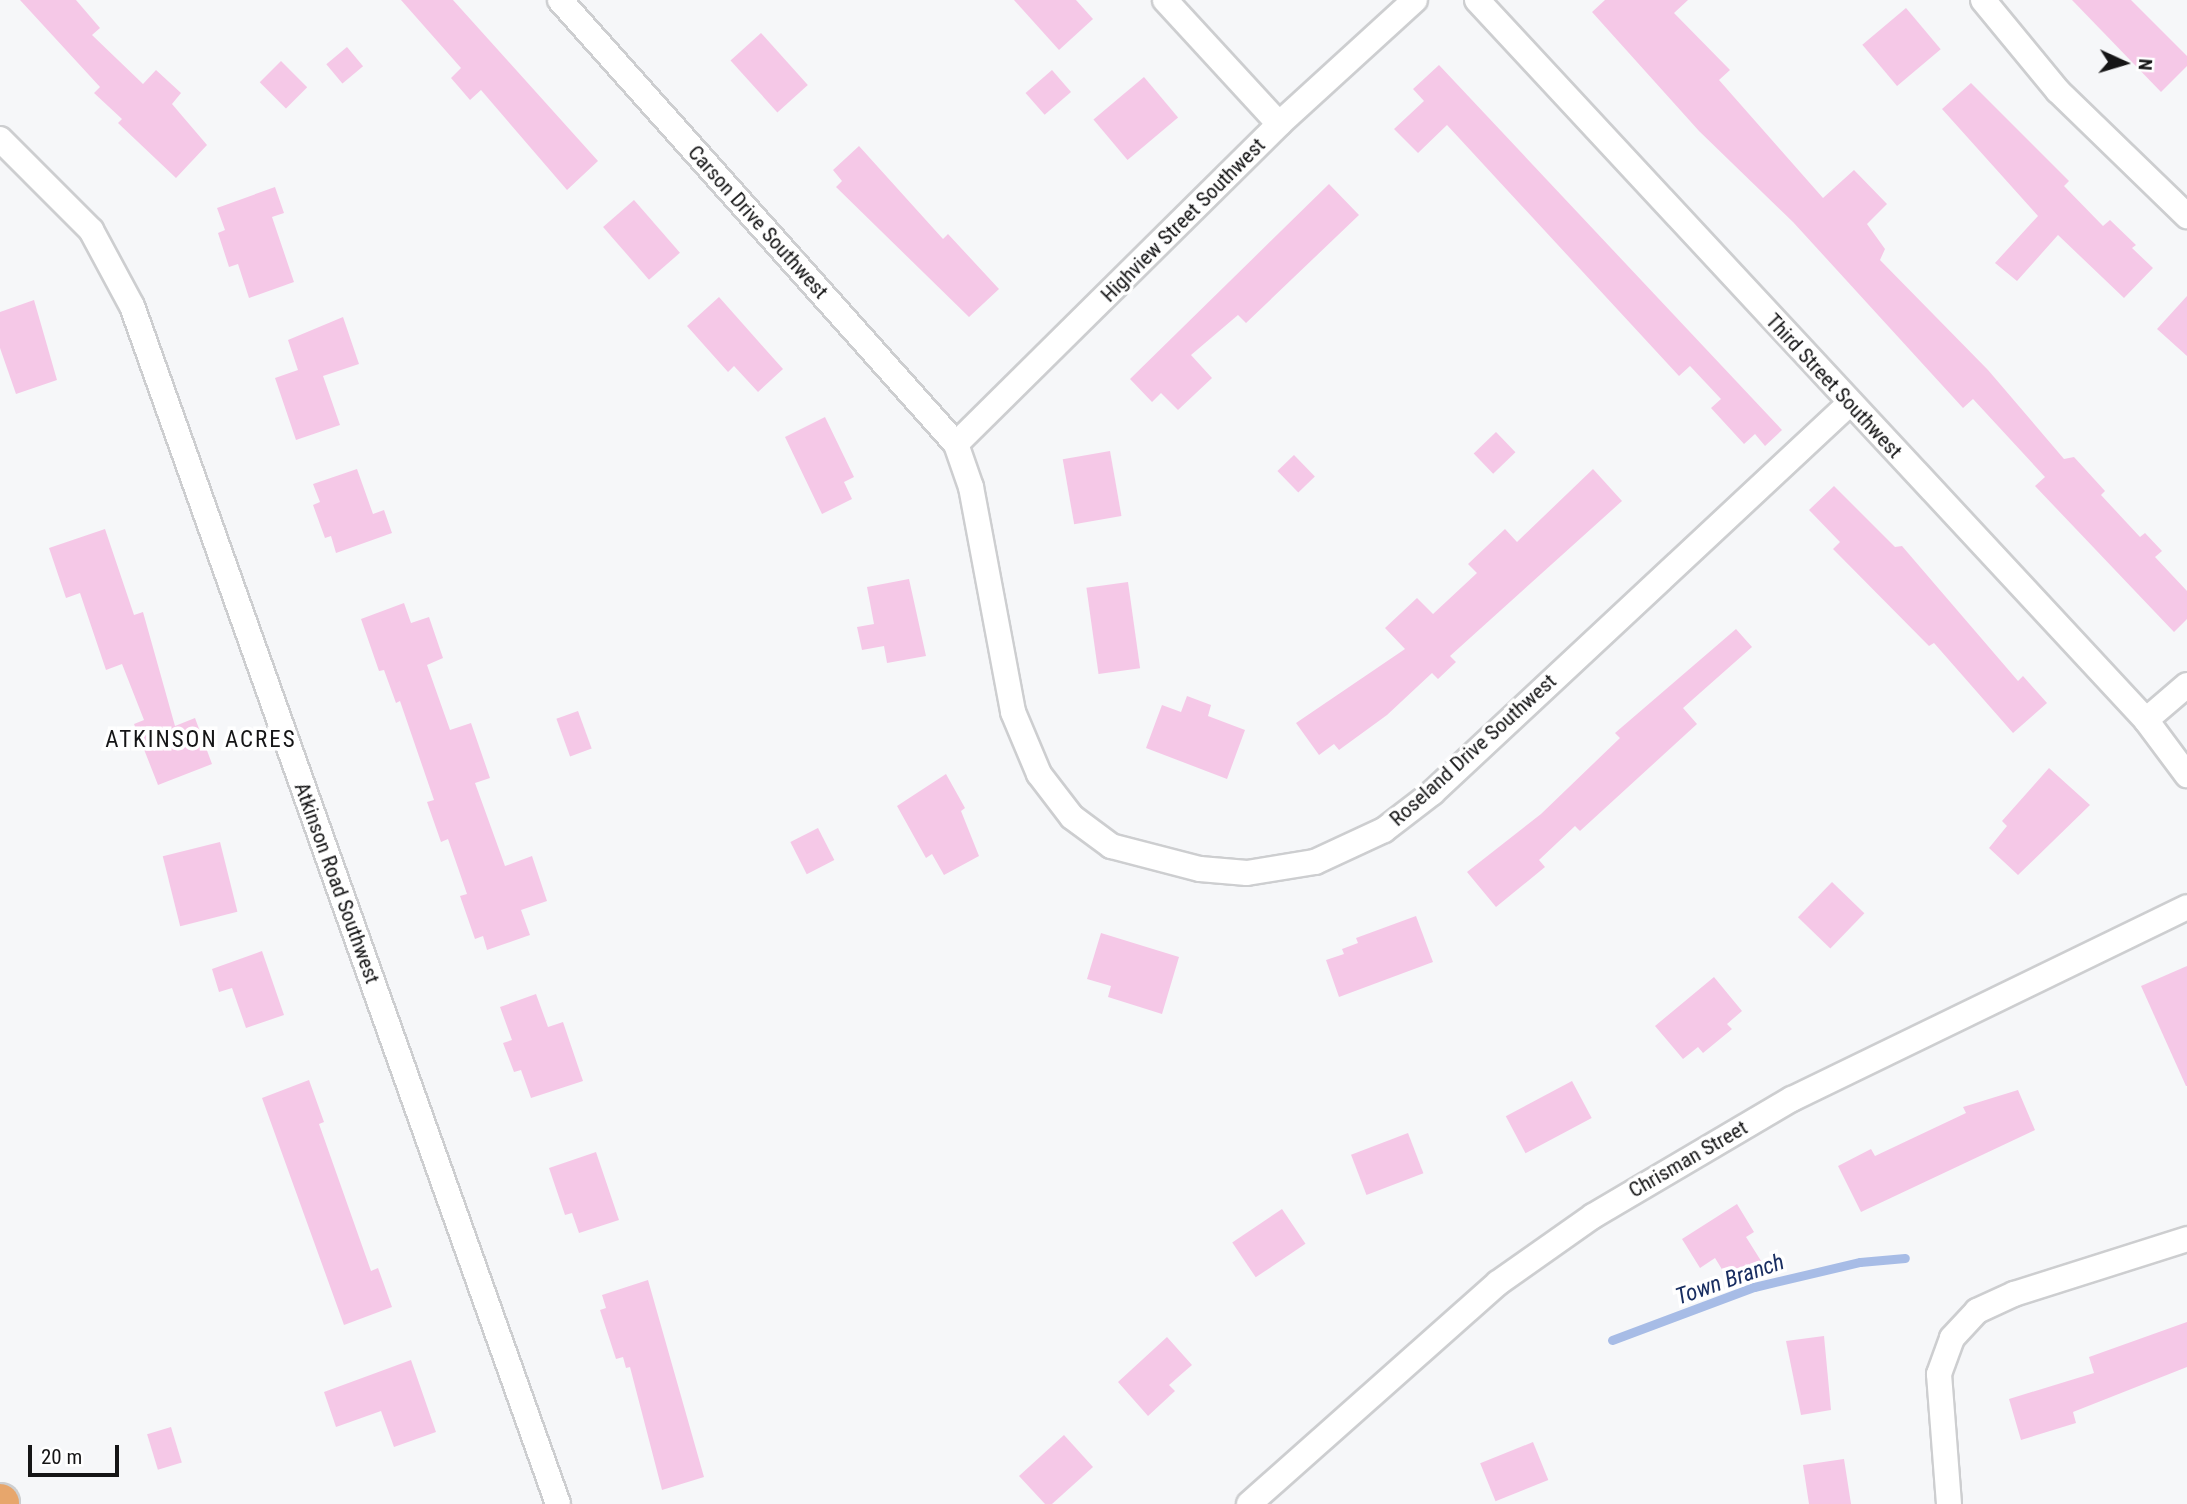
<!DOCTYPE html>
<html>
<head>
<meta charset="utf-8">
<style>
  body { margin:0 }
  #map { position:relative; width:2187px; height:1504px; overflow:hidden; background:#f6f7f9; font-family:"Roboto Condensed",sans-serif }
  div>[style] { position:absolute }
  .stream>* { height:9px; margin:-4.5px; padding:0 4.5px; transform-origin:4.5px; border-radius:4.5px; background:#a7bce6 }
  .building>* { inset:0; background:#f5c8e7; transform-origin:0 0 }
  .roads { filter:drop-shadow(2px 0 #cdced0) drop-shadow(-2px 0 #cdced0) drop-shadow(0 2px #cdced0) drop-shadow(0 -2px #cdced0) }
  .minor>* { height:24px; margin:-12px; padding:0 12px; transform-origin:12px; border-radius:12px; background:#fff }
  .motorway>* { height:38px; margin:-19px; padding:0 19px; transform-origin:19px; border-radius:19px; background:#e7a66c }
  span { translate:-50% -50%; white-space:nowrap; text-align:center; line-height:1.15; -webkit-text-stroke:7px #fff; paint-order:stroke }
  .street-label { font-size:21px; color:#151516 }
  .neighbourhood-label { font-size:23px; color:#151516; letter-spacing:2px }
  .water-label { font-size:23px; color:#192e61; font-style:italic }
  .north { position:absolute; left:2089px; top:28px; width:70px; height:70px; -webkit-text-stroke:5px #fff; paint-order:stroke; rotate:94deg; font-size:19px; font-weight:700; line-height:28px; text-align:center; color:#151516 }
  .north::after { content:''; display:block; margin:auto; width:24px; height:32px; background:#151516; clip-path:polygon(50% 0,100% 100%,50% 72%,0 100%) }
  .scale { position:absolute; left:28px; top:1445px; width:91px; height:32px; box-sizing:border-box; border:4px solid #151516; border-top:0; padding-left:9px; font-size:21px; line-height:24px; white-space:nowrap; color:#151516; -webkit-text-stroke:5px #fff; paint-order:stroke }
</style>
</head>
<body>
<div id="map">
  <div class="stream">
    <i style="left:1612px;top:1340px;width:152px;rotate:-20.5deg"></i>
    <i style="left:1754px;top:1287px;width:109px;rotate:-13.3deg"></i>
    <i style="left:1860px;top:1262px;width:45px;rotate:-5.1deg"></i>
  </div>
  <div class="building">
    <i style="clip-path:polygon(20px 0,76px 0,100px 28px,92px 35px,143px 84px,156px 70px,181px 93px,172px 104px,207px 145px,176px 178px,118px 123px,122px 119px,94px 93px,100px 87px)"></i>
    <i style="clip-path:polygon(401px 0,453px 0,598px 161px,567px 190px,481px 90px,470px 100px,451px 78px,461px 68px)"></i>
    <i style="clip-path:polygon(1014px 0,1076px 0,1093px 19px,1059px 50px)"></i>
    <i style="clip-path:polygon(1605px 0,1688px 0,1674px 13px,1730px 70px,1719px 80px,1823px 198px,1854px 170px,1887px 204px,1867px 224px,1885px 249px,1880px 260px,1988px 370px,2064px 459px,2074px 457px,2105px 491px,2101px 495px,2140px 537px,2145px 533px,2162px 551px,2155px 557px,2187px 591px,2187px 619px,2174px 632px,2035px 486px,2045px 477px,1973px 399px,1963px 408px,1793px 222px,1699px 131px,1592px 12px)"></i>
    <i style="clip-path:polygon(2072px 0,2131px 0,2187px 56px,2187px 66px,2161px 92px)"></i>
    <i style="left:1906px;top:8px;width:54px;height:57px;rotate:50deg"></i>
    <i style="left:761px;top:33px;width:70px;height:41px;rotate:48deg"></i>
    <i style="left:347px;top:47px;width:25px;height:27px;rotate:50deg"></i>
    <i style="left:281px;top:61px;width:37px;height:30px;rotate:45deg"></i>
    <i style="clip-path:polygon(1439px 65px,1782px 430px,1765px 446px,1755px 434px,1744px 444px,1711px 408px,1721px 399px,1690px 366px,1679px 376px,1447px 125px,1418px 153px,1394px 129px,1424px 101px,1413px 89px)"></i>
    <i style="left:1052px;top:70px;width:29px;height:35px;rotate:49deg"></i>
    <i style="left:1144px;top:77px;width:53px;height:66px;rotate:50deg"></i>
    <i style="clip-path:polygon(1971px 83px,2069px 181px,2064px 186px,2103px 226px,2110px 220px,2136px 245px,2132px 248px,2153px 268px,2124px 298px,2058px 235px,2017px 281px,1995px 263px,2038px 216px,1942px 109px)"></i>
    <i style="clip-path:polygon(859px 146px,943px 239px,948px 234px,999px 289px,969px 317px,836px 187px,842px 181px,833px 170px)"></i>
    <i style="clip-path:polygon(1329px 184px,1359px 215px,1246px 323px,1238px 315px,1191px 355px,1212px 378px,1178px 410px,1161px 393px,1152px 402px,1130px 379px)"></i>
    <i style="clip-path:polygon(275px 187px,284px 213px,272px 217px,294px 282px,249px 298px,238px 264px,229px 267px,218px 233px,225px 230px,217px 208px)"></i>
    <i style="left:634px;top:200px;width:70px;height:41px;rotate:49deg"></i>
    <i style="clip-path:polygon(2187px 296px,2187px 356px,2157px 329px)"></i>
    <i style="clip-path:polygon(719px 297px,783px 369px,758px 392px,734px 366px,728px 372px,687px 326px)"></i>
    <i style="clip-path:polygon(34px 300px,57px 380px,16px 394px,0 348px,0 312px)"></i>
    <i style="clip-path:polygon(343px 317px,359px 364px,323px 376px,340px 425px,296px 440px,275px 378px,298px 370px,288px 340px)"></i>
    <i style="clip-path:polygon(825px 417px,854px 477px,844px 482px,852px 499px,822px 514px,785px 437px)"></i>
    <i style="left:1496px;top:432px;width:28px;height:31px;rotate:46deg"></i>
    <i style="left:1110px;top:451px;width:66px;height:48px;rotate:80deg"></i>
    <i style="left:1294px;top:455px;width:30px;height:23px;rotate:46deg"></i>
    <i style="clip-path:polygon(357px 469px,373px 514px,384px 510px,392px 533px,336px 553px,331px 536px,325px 538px,313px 505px,320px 502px,313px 484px)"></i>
    <i style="clip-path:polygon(1593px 469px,1622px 501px,1450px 656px,1456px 662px,1438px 679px,1432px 673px,1387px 715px,1339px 750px,1334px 744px,1319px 755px,1296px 723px,1405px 649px,1385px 628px,1417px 598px,1433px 614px,1477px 573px,1468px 564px,1505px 529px,1517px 542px)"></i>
    <i style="clip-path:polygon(1834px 486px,1895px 547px,1902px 546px,2018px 681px,2023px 676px,2047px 703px,2013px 733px,1934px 643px,1929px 646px,1833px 549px,1840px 542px,1809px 510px)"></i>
    <i style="clip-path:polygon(105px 529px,134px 615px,143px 612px,175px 726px,195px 718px,212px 764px,158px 785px,134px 724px,144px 720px,122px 664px,106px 670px,80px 593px,66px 598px,49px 548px)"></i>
    <i style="clip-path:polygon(909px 579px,926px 656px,887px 663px,884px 646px,862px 650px,857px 627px,874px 624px,867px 587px)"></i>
    <i style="left:1128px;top:582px;width:87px;height:42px;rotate:82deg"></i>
    <i style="clip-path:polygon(404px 603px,411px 623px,429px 617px,443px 658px,427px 665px,450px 730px,471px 723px,490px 778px,475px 783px,505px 866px,532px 856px,547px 901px,521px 910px,530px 935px,487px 950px,483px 936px,475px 939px,460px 896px,467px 894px,448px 839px,441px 842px,427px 802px,434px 800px,400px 701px,396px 703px,384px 670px,379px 671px,361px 619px)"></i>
    <i style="clip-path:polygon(1736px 629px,1752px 647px,1683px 708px,1697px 724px,1580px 831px,1575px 826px,1539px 860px,1545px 867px,1496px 907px,1467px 872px,1541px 814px,1620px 738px,1615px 733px)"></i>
    <i style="clip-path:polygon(1187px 696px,1211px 705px,1208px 716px,1245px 730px,1227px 779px,1146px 748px,1162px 705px,1181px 712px)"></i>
    <i style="left:578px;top:711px;width:40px;height:23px;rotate:70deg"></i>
    <i style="clip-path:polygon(2049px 768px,2090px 805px,2018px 875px,1989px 848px,2007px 826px,2002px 821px)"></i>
    <i style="clip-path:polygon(946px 774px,965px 808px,961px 811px,979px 856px,944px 875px,932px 854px,926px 858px,897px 806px)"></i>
    <i style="left:818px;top:828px;width:36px;height:31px;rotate:63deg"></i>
    <i style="left:220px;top:842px;width:72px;height:59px;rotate:76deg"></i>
    <i style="left:1832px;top:882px;width:45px;height:49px;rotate:44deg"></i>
    <i style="clip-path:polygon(1416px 916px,1433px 962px,1339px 997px,1326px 960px,1344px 954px,1342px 949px,1358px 943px,1356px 938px)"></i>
    <i style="clip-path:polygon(1101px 933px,1179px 957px,1162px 1014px,1108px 997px,1111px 986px,1087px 979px)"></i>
    <i style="clip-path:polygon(262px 951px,284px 1015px,246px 1028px,232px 988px,219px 992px,212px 969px)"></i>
    <i style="clip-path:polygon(2187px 966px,2187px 1086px,2186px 1086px,2141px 986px)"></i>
    <i style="clip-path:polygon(1714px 977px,1742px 1011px,1727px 1024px,1732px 1029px,1703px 1053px,1698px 1047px,1683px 1059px,1655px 1026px)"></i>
    <i style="clip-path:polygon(536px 994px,548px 1027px,563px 1022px,583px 1081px,531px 1098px,521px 1070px,514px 1072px,503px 1043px,512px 1040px,500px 1007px)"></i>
    <i style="clip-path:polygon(309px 1080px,324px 1122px,319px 1124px,371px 1271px,378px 1268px,392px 1307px,344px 1325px,262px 1098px)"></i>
    <i style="left:1572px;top:1081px;width:42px;height:75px;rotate:62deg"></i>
    <i style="clip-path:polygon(2018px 1090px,2035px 1130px,1861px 1212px,1838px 1166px,1871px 1149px,1875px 1156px,1966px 1113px,1963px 1107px)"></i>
    <i style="left:1408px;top:1133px;width:43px;height:61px;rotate:69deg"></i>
    <i style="clip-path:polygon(596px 1152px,619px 1220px,579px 1233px,572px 1213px,565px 1215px,549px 1168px)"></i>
    <i style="clip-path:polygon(1737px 1204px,1754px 1232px,1746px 1237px,1763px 1264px,1731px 1284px,1715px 1258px,1700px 1268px,1682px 1239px)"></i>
    <i style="left:1282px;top:1209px;width:42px;height:60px;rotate:56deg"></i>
    <i style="clip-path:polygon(648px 1280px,704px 1477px,662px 1490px,630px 1367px,626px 1368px,623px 1357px,616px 1359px,600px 1310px,606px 1308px,602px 1295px)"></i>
    <i style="clip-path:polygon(2187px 1322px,2187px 1367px,2073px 1412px,2076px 1423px,2021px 1440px,2009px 1399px,2094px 1373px,2089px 1357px)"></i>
    <i style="clip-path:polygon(1824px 1336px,1831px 1410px,1801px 1415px,1786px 1341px)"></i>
    <i style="clip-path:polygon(1167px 1337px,1192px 1365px,1169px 1385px,1175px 1391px,1148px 1416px,1118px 1382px)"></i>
    <i style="clip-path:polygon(411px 1360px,436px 1432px,394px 1447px,381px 1411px,336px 1427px,324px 1392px)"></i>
    <i style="left:171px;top:1427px;width:37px;height:25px;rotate:73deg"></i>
    <i style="clip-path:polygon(1064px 1435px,1093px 1467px,1052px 1504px,1045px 1504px,1019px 1476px)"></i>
    <i style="left:1533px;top:1442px;width:41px;height:57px;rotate:68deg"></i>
    <i style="clip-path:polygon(1844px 1459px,1851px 1504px,1809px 1504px,1803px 1465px)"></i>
  </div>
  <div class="roads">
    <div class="minor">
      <i style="left:560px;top:0;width:595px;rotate:48.27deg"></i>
      <i style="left:956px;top:444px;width:46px;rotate:70.8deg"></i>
      <i style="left:971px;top:487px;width:229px;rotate:79.4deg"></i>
      <i style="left:1013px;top:712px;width:67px;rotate:67.2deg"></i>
      <i style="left:1039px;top:774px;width:54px;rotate:52.5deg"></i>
      <i style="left:1072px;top:817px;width:49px;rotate:36.6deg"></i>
      <i style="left:1111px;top:846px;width:92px;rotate:14.5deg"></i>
      <i style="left:1200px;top:869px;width:47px;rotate:4.9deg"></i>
      <i style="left:1247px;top:873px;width:69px;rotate:-9.2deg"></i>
      <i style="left:1315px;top:862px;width:76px;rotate:-24.9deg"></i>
      <i style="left:1384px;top:830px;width:61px;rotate:-37.6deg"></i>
      <i style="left:1432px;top:793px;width:572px;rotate:-43.02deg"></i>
      <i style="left:1165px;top:0;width:168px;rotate:47.4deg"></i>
      <i style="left:1477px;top:0;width:983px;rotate:47.1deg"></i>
      <i style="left:2146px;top:720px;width:69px;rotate:53.3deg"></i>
      <i style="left:1983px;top:0;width:118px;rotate:50.5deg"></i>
      <i style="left:2058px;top:91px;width:180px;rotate:44.1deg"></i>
      <i style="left:0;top:139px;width:129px;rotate:45deg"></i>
      <i style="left:91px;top:230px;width:86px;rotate:61.7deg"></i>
      <i style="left:132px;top:306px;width:1271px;rotate:70.42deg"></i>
      <i style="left:956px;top:444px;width:455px;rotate:-44.7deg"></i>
      <i style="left:1279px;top:124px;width:184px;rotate:-42.4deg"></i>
      <i style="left:2146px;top:720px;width:54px;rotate:-40.5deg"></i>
      <i style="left:1249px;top:1504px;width:333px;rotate:-41.6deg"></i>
      <i style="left:1498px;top:1283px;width:116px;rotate:-35.2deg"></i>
      <i style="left:1593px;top:1216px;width:231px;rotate:-30.5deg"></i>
      <i style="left:1792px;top:1099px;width:439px;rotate:-25.9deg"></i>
      <i style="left:1949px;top:1504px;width:130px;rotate:-94.4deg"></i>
      <i style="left:1939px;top:1374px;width:38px;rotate:-70deg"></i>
      <i style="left:1952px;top:1338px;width:37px;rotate:-47deg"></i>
      <i style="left:1977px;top:1311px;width:41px;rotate:-24.7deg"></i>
      <i style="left:2014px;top:1294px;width:182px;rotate:-17.6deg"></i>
    </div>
    <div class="motorway">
      <i style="left:0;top:1503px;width:1px;rotate:90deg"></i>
    </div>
  </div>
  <div class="street-label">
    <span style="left:1183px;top:220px;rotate:-45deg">Highview Street Southwest</span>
    <span style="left:758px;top:222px;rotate:48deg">Carson Drive Southwest</span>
    <span style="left:1834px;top:386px;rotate:47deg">Third Street Southwest</span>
    <span style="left:1473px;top:750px;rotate:-42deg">Roseland Drive Southwest</span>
    <span style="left:337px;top:883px;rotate:70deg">Atkinson Road Southwest</span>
    <span style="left:1688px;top:1159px;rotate:-30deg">Chrisman Street</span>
  </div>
  <div class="neighbourhood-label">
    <span style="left:201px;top:740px">ATKINSON ACRES</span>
  </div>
  <div class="water-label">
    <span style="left:1730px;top:1280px;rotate:-19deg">Town Branch</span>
  </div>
  <div class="north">N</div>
  <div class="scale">20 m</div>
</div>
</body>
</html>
